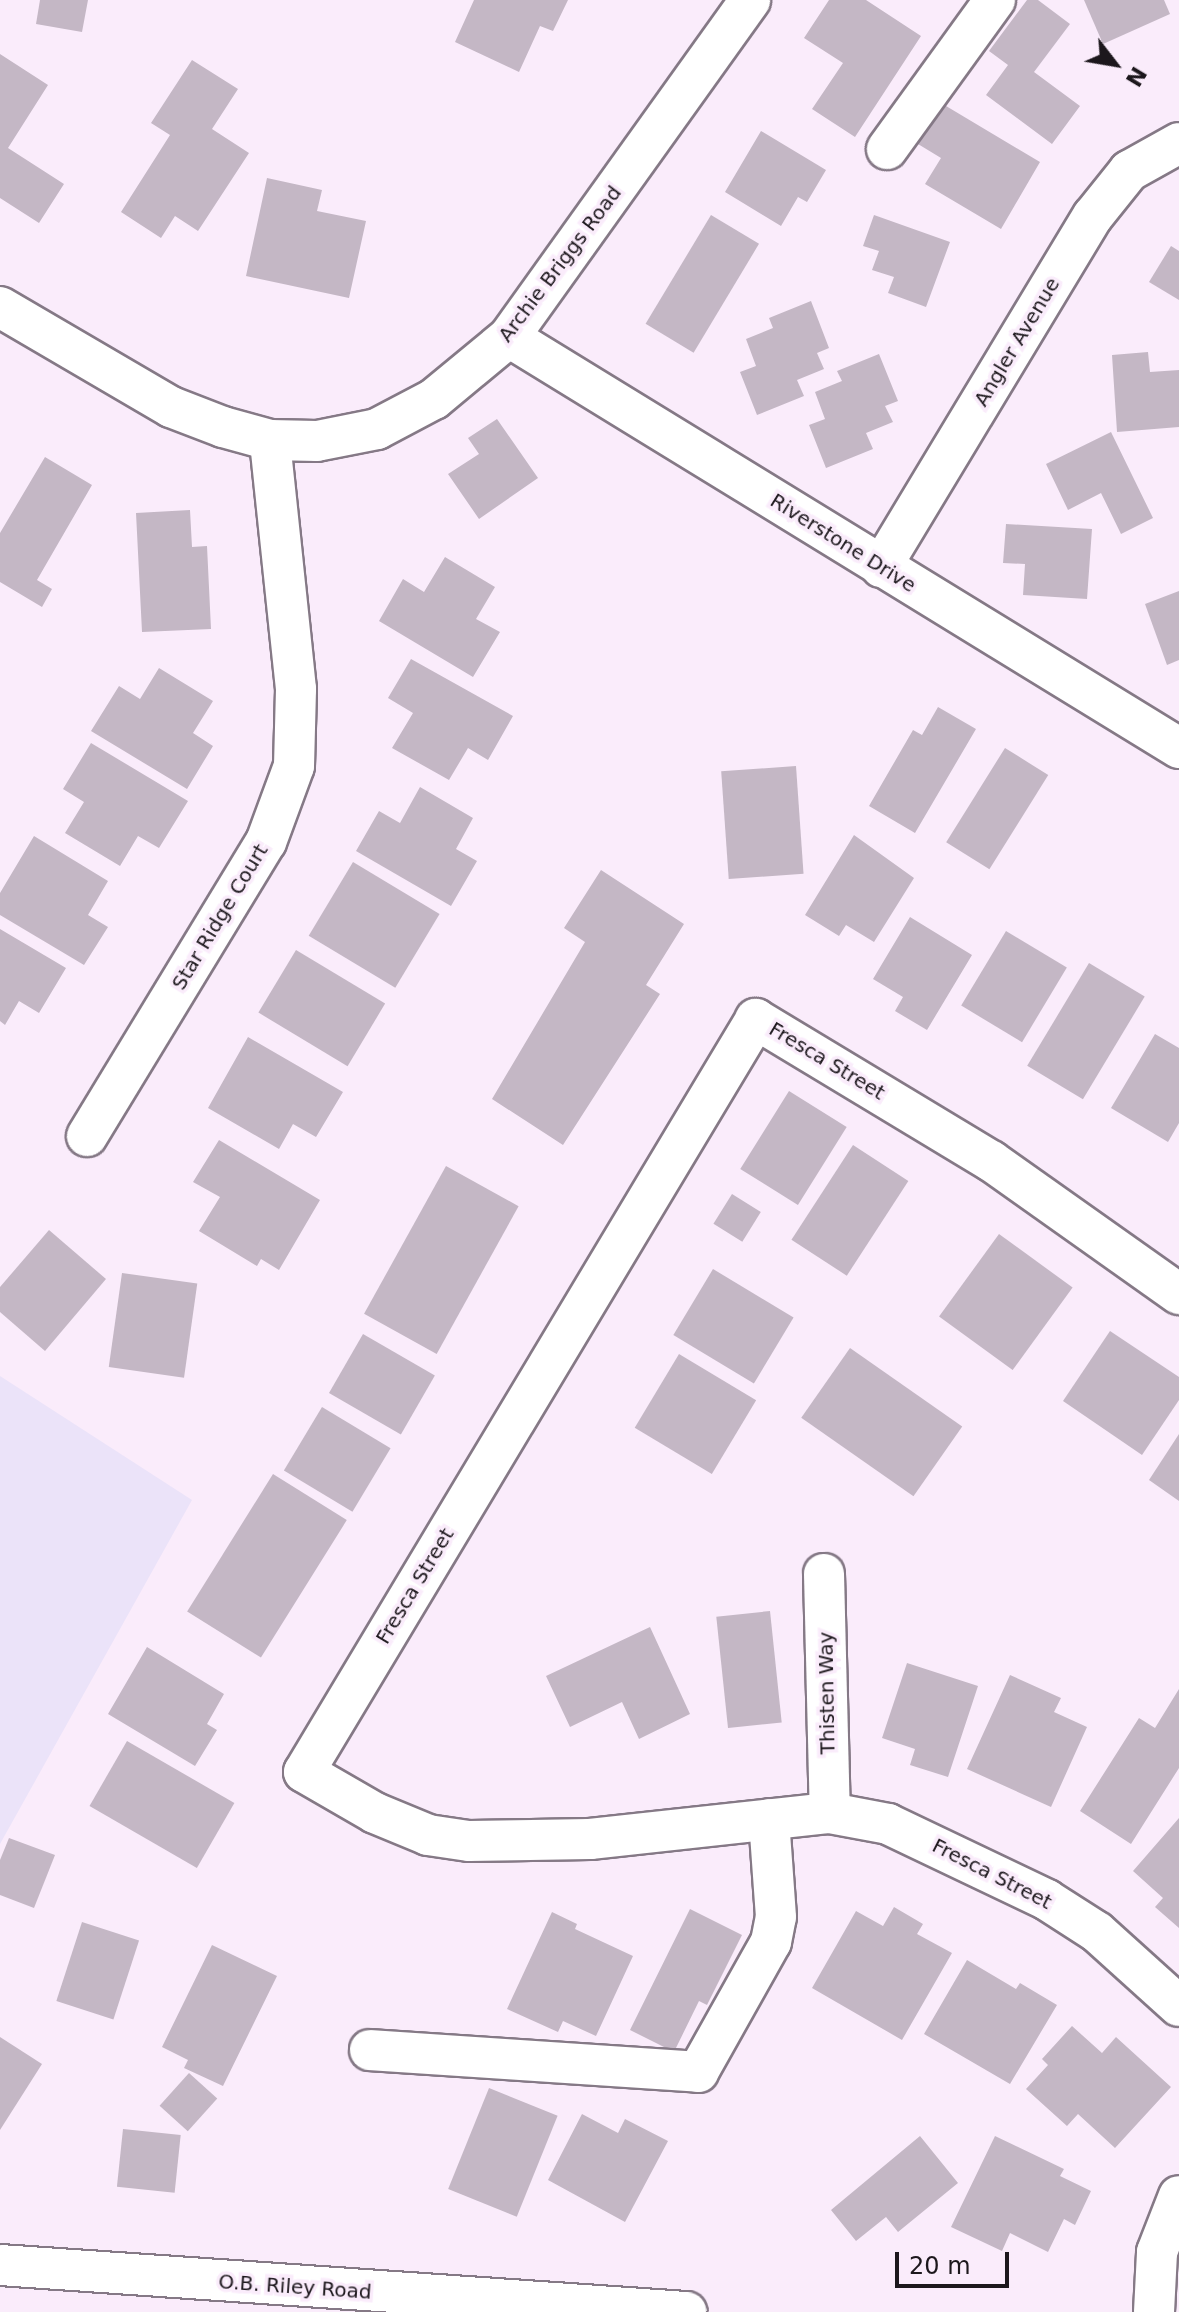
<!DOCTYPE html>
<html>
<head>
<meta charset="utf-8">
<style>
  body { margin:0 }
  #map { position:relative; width:1179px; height:2312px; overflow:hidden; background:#faecfb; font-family:"DejaVu Sans",sans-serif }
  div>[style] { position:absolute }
  .industrial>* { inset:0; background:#ebe3f9 }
  .building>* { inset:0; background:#c4b7c5; transform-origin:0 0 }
  .roads { filter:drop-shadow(2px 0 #857986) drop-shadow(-2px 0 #857986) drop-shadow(0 2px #857986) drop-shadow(0 -2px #857986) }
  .minor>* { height:40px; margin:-20px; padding:0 20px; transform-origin:20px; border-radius:20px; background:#fff }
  span { translate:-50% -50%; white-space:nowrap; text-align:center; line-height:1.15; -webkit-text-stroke:7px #faecfb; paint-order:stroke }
  .street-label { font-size:20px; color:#1c171c }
  .north { position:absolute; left:1075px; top:24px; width:80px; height:80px; -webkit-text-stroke:6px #faecfb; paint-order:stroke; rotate:121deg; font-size:22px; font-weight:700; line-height:32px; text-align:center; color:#1c171c }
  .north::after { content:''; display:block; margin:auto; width:28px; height:36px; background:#1c171c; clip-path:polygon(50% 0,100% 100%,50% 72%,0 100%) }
  .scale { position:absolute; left:895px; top:2252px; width:114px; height:36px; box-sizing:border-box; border:4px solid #1c171c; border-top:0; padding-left:10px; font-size:24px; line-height:28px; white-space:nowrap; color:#1c171c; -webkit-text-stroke:6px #faecfb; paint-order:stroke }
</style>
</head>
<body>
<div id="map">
  <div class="industrial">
    <i style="clip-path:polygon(0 1376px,192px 1500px,0 1844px)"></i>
  </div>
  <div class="building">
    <i style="clip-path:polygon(40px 0,88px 0,82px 32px,36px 24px)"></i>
    <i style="clip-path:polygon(474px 0,568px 0,553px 31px,540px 26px,519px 72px,455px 42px)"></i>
    <i style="clip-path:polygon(829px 0,866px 0,921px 36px,855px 137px,812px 109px,843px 63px,804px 38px)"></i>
    <i style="clip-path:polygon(1027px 0,1038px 0,1070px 24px,1034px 72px,1080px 106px,1052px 144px,986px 95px,1008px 65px,989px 51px)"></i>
    <i style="clip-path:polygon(1084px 0,1164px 0,1170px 14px,1103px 44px)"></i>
    <i style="clip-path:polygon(0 54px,48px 85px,8px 148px,64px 184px,39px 223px,0 198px)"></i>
    <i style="clip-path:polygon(192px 60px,238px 89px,212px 129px,249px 153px,198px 231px,175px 216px,161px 238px,121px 212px,170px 135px,151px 123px)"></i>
    <i style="clip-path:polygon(941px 103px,1040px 162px,1001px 229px,925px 184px,941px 158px,918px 144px)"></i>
    <i style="clip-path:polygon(761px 131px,826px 170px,807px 202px,798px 197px,781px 226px,725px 192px)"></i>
    <i style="clip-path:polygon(267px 178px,322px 190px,317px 211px,366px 221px,349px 298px,246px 276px)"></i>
    <i style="left:711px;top:215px;width:56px;height:127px;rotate:31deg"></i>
    <i style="clip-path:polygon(874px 215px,950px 242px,926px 307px,888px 293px,894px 277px,872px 270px,879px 251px,863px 246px)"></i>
    <i style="clip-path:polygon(1171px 246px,1179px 251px,1179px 300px,1149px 282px)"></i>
    <i style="clip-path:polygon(811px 301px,829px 348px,817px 353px,824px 369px,797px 380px,804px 396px,757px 415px,740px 372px,756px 366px,746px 339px,773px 328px,769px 318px)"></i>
    <i style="clip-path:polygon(1148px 352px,1150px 372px,1179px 370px,1179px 427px,1117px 432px,1112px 355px)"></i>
    <i style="clip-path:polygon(879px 354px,898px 401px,885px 406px,893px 422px,866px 433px,873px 449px,826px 468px,809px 425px,825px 419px,815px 392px,842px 381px,837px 371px)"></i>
    <i style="clip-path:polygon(497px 419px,538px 478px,479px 519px,448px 474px,479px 454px,468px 438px)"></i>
    <i style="clip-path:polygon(1111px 432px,1153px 518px,1121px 534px,1101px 493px,1068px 510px,1046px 464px)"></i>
    <i style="clip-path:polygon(45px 457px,92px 485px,37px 580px,52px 589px,42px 607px,0 582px,0 533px)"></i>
    <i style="clip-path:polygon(190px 510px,192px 547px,207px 546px,211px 629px,142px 632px,136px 513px)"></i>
    <i style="clip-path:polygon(1006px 524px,1092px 529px,1087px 599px,1023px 595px,1025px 564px,1003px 563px)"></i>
    <i style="clip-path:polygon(445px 557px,495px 587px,476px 619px,500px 632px,473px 677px,379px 621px,403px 579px,424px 592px)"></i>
    <i style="clip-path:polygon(1179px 591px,1179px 660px,1167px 665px,1145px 604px)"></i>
    <i style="clip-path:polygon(411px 659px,513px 716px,488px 760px,468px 748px,449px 780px,392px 748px,413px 713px,388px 698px)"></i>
    <i style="clip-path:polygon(159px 668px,213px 701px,193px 733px,213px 746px,187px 789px,91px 731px,119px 686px,140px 699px)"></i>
    <i style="clip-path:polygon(938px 707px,976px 729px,915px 833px,869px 806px,913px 730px,922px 735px)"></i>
    <i style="clip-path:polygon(91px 743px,188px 801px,159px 848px,138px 836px,120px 866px,65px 833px,84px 802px,63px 789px)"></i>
    <i style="left:1005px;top:748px;width:51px;height:111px;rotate:32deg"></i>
    <i style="left:796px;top:766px;width:108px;height:75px;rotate:86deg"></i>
    <i style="clip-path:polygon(420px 787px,473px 818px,456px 849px,477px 861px,451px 906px,356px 851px,379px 811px,400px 823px)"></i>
    <i style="clip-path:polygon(854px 835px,914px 878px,874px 942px,846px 925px,839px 936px,805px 915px)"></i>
    <i style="clip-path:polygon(34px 836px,108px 881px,88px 915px,108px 927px,84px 965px,0 915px,0 893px)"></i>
    <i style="left:353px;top:862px;width:101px;height:86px;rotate:31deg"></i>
    <i style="clip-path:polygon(601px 870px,684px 924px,646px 985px,660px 994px,563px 1145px,492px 1099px,585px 942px,564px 928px)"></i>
    <i style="clip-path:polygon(910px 917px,972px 955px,927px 1030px,895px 1011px,903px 997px,873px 979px)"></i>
    <i style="clip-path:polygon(0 929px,66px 968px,39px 1013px,19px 1001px,5px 1025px,0 1021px)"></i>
    <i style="left:1006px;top:931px;width:71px;height:87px;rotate:31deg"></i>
    <i style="left:296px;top:950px;width:104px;height:73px;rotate:31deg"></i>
    <i style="left:1089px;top:963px;width:65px;height:120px;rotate:31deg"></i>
    <i style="clip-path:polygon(1155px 1034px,1179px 1048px,1179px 1123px,1168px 1142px,1111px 1108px)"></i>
    <i style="clip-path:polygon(248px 1037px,343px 1092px,316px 1137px,293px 1124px,279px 1149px,208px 1108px)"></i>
    <i style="left:789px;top:1091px;width:68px;height:92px;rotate:32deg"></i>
    <i style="clip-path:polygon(219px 1140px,320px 1200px,279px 1270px,261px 1259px,257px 1266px,199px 1231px,220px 1197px,193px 1182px)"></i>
    <i style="left:853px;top:1145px;width:66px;height:113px;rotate:33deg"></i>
    <i style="left:446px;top:1166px;width:83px;height:169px;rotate:29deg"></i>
    <i style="left:732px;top:1194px;width:34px;height:35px;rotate:32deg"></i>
    <i style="clip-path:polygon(49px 1230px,106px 1279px,45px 1351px,0 1312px,0 1287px)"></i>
    <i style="left:999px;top:1234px;width:91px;height:102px;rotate:36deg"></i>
    <i style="left:713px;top:1269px;width:94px;height:77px;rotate:31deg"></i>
    <i style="left:122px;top:1273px;width:76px;height:95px;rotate:8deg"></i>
    <i style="clip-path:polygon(1110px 1331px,1179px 1377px,1179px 1400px,1142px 1455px,1063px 1401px)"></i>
    <i style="left:363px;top:1334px;width:83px;height:68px;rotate:30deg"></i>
    <i style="left:850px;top:1348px;width:137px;height:85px;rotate:35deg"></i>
    <i style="left:679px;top:1354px;width:90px;height:86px;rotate:31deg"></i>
    <i style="left:322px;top:1407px;width:80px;height:74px;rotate:31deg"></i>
    <i style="clip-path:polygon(1179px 1434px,1179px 1501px,1149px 1480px)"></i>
    <i style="left:273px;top:1474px;width:87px;height:162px;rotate:32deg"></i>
    <i style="left:770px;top:1611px;width:112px;height:54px;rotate:84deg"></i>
    <i style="clip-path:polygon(650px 1627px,690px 1714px,639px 1739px,622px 1702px,570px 1727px,546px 1676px)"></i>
    <i style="clip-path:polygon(147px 1647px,224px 1694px,207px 1724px,217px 1730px,195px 1766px,108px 1714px)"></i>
    <i style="clip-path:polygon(907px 1663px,978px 1686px,948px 1777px,910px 1765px,915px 1749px,882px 1738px)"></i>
    <i style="clip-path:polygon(1010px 1675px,1061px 1698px,1054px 1712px,1087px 1727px,1051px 1807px,967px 1769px)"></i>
    <i style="clip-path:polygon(1179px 1689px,1179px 1768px,1131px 1844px,1080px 1811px,1139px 1718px,1155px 1728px)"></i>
    <i style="left:127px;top:1741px;width:124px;height:75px;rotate:30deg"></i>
    <i style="clip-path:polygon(1179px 1818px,1179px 1928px,1155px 1907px,1163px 1898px,1133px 1871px)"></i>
    <i style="clip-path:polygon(9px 1838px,55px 1855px,34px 1908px,0 1895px,0 1860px)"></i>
    <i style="clip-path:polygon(894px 1907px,923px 1924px,917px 1934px,952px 1953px,902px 2040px,812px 1988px,856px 1911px,883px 1926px)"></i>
    <i style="clip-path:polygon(690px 1909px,742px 1935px,707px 2005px,699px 2001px,674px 2052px,630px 2030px)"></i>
    <i style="clip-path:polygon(552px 1912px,577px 1924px,575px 1929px,633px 1956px,596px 2036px,563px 2021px,558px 2032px,507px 2009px)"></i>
    <i style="left:82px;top:1922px;width:60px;height:83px;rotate:18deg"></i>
    <i style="clip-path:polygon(212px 1945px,277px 1976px,223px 2086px,184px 2068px,188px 2060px,162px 2047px)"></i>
    <i style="clip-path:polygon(967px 1960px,1016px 1989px,1020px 1983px,1057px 2005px,1010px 2084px,924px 2034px)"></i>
    <i style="clip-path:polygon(1072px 2026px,1102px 2053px,1116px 2037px,1171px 2087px,1115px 2148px,1078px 2114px,1067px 2126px,1026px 2089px,1048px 2065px,1042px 2059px)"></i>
    <i style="clip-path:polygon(0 2037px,42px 2064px,0 2130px)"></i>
    <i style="left:189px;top:2073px;width:38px;height:44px;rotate:42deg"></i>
    <i style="left:489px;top:2088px;width:74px;height:109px;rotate:22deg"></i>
    <i style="clip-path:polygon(582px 2114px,618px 2133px,625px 2119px,668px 2141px,625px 2222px,548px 2180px)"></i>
    <i style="left:123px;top:2129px;width:58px;height:58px;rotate:6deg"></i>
    <i style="clip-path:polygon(920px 2136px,958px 2183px,898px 2232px,886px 2217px,856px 2241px,831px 2210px)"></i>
    <i style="clip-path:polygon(995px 2136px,1064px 2169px,1060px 2176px,1091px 2191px,1075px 2225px,1064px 2219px,1048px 2252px,1010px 2233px,1002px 2251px,951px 2227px)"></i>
  </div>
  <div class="roads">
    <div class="minor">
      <i style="left:887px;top:149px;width:184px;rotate:-54.1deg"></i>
      <i style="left:0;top:307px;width:198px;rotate:30.3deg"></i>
      <i style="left:171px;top:407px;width:56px;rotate:21deg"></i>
      <i style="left:223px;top:427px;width:49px;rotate:15.5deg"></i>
      <i style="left:270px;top:440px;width:47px;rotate:1.2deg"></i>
      <i style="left:317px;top:441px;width:61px;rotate:-11.3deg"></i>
      <i style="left:377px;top:429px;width:64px;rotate:-27.8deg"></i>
      <i style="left:434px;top:399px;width:97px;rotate:-39.6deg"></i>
      <i style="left:509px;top:337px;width:414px;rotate:-54.4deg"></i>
      <i style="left:509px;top:337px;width:786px;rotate:31.53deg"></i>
      <i style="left:881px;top:567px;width:410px;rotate:-58.9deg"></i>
      <i style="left:1093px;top:216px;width:58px;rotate:-51.3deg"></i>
      <i style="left:1129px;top:171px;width:57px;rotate:-29.2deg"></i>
      <i style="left:87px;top:1136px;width:344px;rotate:-58.7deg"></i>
      <i style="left:266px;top:842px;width:81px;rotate:-69.8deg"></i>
      <i style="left:294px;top:766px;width:77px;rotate:-88.5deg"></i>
      <i style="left:296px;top:689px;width:250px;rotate:-96deg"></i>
      <i style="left:1179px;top:1294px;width:230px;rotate:-144.7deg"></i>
      <i style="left:991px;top:1161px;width:275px;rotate:-148.9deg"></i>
      <i style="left:756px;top:1019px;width:878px;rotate:120.97deg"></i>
      <i style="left:304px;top:1772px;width:82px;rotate:30deg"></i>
      <i style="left:375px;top:1813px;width:57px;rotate:22.5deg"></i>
      <i style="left:428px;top:1835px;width:41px;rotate:8.3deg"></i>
      <i style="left:469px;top:1841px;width:121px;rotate:-0.9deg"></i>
      <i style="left:590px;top:1839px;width:241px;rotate:-6.2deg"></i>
      <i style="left:830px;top:1813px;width:59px;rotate:10.7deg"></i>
      <i style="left:888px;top:1824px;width:176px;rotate:25.5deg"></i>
      <i style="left:1047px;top:1900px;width:59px;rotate:32.6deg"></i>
      <i style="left:1097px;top:1932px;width:110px;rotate:42.1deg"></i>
      <i style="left:824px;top:1574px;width:239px;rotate:88.6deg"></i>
      <i style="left:370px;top:2050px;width:329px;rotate:3.8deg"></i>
      <i style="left:698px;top:2072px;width:149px;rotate:-60.7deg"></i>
      <i style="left:771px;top:1942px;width:25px;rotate:-79deg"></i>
      <i style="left:776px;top:1917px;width:98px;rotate:-94.1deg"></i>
      <i style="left:0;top:2265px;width:688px;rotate:3.92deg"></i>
      <i style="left:1154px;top:2312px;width:60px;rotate:-87.1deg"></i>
      <i style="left:1157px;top:2252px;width:60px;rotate:-68.6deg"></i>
    </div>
  </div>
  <div class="street-label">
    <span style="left:560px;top:264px;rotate:-53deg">Archie Briggs Road</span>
    <span style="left:1017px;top:342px;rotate:-59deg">Angler Avenue</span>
    <span style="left:843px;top:543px;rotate:32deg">Riverstone Drive</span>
    <span style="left:220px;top:917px;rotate:-59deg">Star Ridge Court</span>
    <span style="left:827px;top:1061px;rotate:31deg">Fresca Street</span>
    <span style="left:415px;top:1586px;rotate:-59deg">Fresca Street</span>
    <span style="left:827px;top:1693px;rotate:-91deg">Thisten Way</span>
    <span style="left:992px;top:1874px;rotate:27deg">Fresca Street</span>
    <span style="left:295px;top:2287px;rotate:4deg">O.B. Riley Road</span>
  </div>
  <div class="north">N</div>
  <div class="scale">20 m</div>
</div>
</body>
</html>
